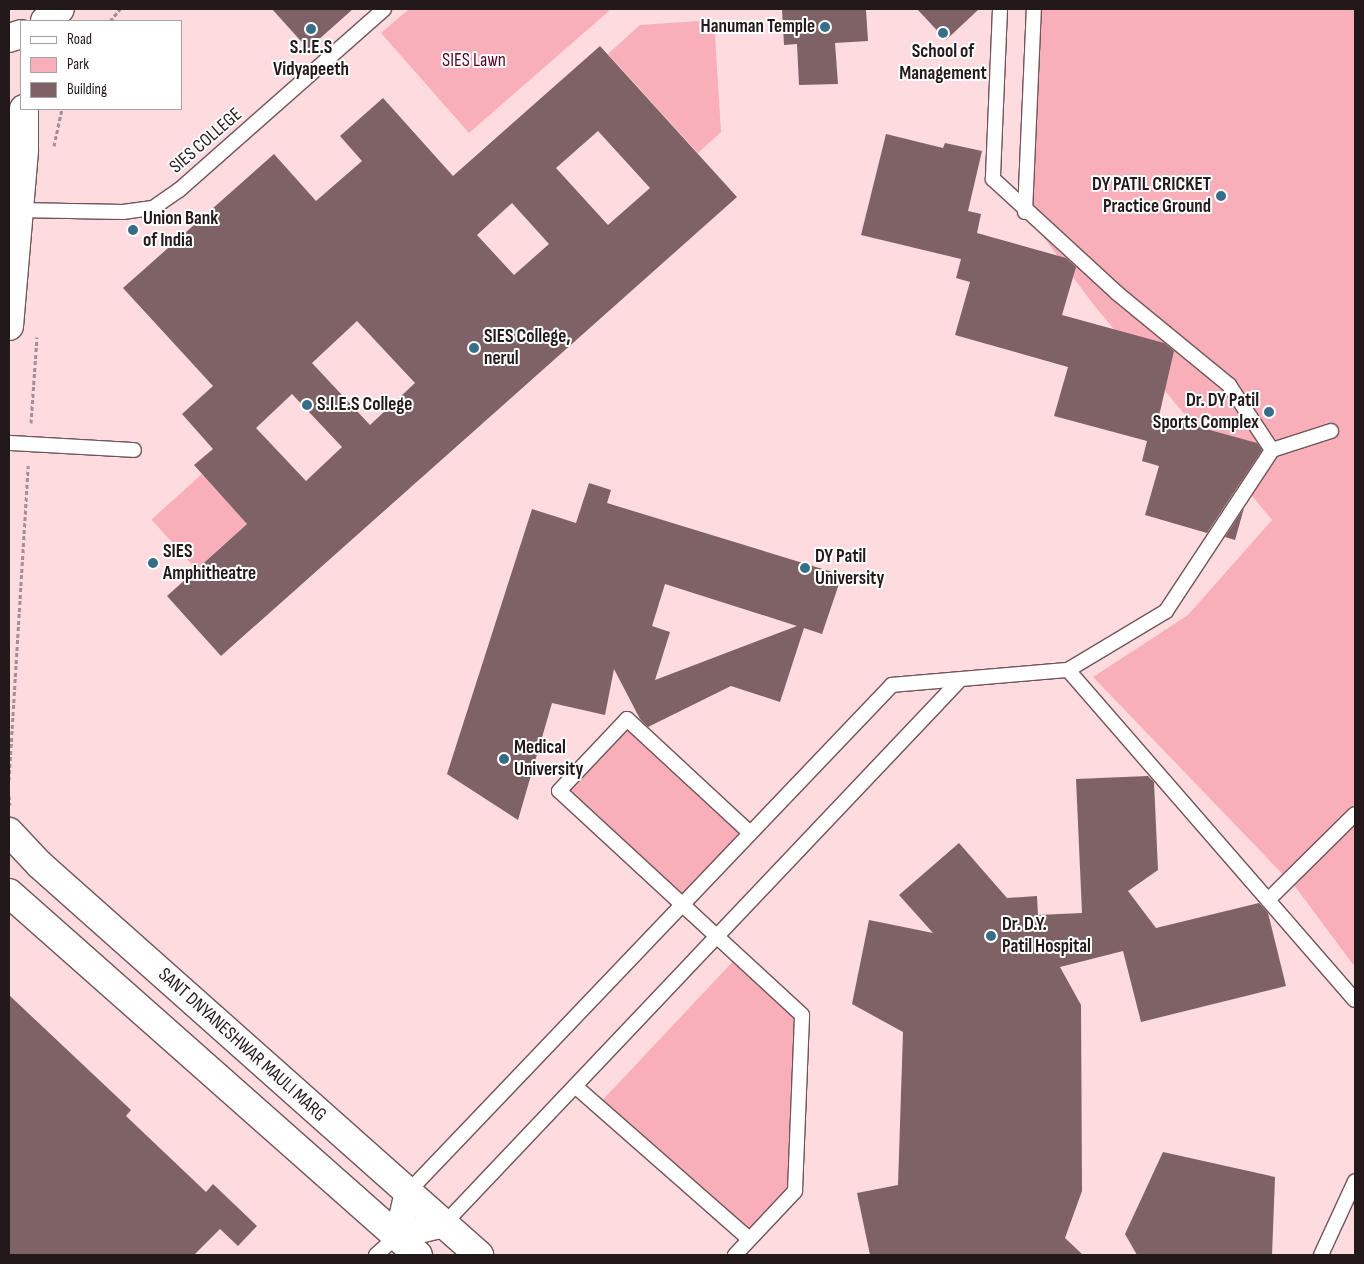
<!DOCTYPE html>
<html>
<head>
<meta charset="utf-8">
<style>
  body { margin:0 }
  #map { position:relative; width:1364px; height:1264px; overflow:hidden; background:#fddbdf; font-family:"Sofia Sans Condensed",sans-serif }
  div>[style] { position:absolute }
  .green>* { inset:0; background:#f9afb9; transform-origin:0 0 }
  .building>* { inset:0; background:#7f6265 }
  .path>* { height:3px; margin-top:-1.5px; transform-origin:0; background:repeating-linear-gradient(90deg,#a58d90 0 4px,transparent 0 6.5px) }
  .roads { filter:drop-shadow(1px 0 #715559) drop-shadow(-1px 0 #715559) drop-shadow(0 1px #715559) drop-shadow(0 -1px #715559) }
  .lane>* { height:14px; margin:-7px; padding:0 7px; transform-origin:7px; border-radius:7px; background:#fff }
  .street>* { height:26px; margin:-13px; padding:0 13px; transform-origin:13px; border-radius:13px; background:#fff }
  .secondary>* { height:28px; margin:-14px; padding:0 14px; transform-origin:14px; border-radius:14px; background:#fff }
  .dots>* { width:14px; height:14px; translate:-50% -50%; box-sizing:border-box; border:2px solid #fff; border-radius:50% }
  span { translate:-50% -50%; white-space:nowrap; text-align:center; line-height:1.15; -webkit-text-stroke:4px #fff; paint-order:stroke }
  .poi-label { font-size:19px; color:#24191a; font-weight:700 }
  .right { translate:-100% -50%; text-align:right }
  .left { translate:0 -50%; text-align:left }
  .park-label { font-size:19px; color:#5b0020 }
  .street-label { font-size:19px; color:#24191a }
  .frame { position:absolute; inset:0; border:10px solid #24191a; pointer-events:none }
  .legend { position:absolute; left:20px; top:20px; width:162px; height:90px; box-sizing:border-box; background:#fff; border:1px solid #a7a3a3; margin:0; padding:6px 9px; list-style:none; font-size:15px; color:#24191a }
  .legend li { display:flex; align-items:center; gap:10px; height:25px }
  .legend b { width:25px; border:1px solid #a7a3a3 }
</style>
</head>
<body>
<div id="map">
  <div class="green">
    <i style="clip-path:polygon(409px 9px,607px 9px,609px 11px,469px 133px,381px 33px)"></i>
    <i style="clip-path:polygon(1034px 9px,1355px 9px,1355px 967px,1297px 889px,1093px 677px,1188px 615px,1272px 520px,1093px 304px,1025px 212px)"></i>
    <i style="clip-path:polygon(714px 20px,721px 132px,698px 153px,608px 54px,640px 25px)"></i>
    <i style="left:202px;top:474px;width:67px;height:68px;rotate:48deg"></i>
    <i style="left:627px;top:719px;width:168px;height:99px;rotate:43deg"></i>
    <i style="clip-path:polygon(738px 956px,802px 1015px,795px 1191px,749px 1239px,597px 1106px)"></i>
  </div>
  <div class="building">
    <i style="clip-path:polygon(272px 9px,353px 9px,308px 49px)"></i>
    <i style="clip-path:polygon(782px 9px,866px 10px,868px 41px,835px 43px,838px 84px,799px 85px,797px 44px,784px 45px)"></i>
    <i style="clip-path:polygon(917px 9px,979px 9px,946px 40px)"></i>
    <i style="clip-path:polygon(evenodd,600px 46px,737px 197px,221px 656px,167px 596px,247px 524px,194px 465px,213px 449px,182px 414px,213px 386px,123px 288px,274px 154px,316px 201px,362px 161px,340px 136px,383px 98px,453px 176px,600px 46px,598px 131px,650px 188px,608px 225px,556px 168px,598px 131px,600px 46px,512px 203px,549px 244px,514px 275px,477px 235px,512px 203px,600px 46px,357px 321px,415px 383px,370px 425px,312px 363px,357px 321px,600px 46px,292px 394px,342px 447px,306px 481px,256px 428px,292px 394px)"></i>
    <i style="clip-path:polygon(886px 134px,943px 148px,945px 143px,982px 151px,968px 211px,981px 214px,977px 233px,1066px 258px,1076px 267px,1062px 315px,1164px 343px,1174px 351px,1159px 416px,1257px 443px,1262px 450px,1207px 533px,1145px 515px,1159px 466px,1142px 461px,1147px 441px,1054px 416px,1068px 367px,955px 335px,970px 282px,956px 278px,961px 259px,861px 235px)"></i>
    <i style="clip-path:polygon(evenodd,589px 483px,611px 490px,607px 503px,842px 575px,822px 634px,804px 628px,780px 702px,731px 686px,648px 727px,640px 719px,614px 669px,605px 715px,552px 703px,518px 820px,447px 774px,532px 509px,576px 523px,589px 483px,665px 584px,797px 626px,655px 680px,670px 632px,652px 626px,665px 584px)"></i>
    <i style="clip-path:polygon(1244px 508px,1235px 540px,1225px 537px)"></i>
    <i style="clip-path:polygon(1148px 776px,1154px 782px,1158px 870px,1128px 891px,1156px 928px,1259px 903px,1268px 913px,1286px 986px,1141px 1022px,1123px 951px,1060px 967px,1081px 1005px,1082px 1191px,1065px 1238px,1083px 1255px,870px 1255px,857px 1193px,898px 1185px,903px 1032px,852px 1004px,869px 920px,933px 933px,899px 895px,959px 843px,1007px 898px,1037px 896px,1038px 915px,1082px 913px,1076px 779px)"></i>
    <i style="clip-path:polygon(9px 995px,131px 1110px,126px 1116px,206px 1192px,213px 1184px,257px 1226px,238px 1246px,220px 1229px,194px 1255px,9px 1255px)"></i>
    <i style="clip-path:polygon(1163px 1152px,1275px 1177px,1272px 1255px,1137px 1255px,1125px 1234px)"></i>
  </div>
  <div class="path">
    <i style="left:110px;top:21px;width:16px;rotate:-50deg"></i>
    <i style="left:54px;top:146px;width:38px;rotate:-78deg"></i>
    <i style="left:31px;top:423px;width:86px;rotate:-86deg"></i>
    <i style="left:9px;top:780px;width:315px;rotate:-86.5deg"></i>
    <i style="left:9px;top:796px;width:9px;rotate:84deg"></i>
  </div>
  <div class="roads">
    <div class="lane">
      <i style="left:1000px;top:9px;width:170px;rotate:92.4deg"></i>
      <i style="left:993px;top:179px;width:168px;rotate:42.6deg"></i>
      <i style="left:1117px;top:293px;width:145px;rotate:39.4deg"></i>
      <i style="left:1229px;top:385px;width:78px;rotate:56.5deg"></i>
      <i style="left:17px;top:210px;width:106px;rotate:1.1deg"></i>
      <i style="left:123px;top:212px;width:30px;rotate:-8deg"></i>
      <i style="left:153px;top:208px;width:32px;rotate:-35deg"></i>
      <i style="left:179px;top:190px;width:273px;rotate:-41.4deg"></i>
      <i style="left:1025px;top:212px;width:203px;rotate:-87.5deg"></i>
      <i style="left:9px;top:443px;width:125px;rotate:3.2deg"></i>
      <i style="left:1068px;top:670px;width:437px;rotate:49deg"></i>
      <i style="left:1268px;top:900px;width:122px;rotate:-44.7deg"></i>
      <i style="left:575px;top:1086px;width:232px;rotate:41.3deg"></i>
      <i style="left:408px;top:1192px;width:701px;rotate:-46.33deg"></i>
      <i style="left:892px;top:685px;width:177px;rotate:-4.9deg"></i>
      <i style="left:1068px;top:670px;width:114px;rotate:-31deg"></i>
      <i style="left:1166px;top:611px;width:193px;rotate:-56.6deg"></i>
      <i style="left:1272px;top:450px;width:62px;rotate:-17.9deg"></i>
      <i style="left:444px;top:1224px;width:747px;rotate:-46.52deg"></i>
      <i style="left:376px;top:1255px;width:30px;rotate:-42deg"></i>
      <i style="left:735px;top:1255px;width:88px;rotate:-46.8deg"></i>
      <i style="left:795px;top:1191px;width:176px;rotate:-87.7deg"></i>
      <i style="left:802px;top:1015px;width:330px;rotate:-137.3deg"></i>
      <i style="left:559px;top:791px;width:99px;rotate:-46.6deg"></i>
      <i style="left:627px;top:719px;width:168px;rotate:42.8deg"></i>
      <i style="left:1321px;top:1255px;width:81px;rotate:-65.3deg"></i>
    </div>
    <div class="street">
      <i style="left:408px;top:1192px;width:44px;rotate:103.1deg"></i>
      <i style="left:398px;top:1235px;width:47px;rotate:-13.4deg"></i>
    </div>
    <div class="secondary">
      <i style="left:45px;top:21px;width:19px;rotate:-39deg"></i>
      <i style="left:9px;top:38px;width:13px;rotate:-18deg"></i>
      <i style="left:9px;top:326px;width:177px;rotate:-85.1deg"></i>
      <i style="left:24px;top:150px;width:41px;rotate:-90deg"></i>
      <i style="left:9px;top:832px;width:44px;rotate:46.8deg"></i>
      <i style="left:39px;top:864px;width:589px;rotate:41.63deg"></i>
      <i style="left:9px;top:893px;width:546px;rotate:41.51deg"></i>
    </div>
  </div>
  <div class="dots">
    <i style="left:825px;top:27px;background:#366e88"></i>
    <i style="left:311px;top:29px;background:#366e88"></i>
    <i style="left:943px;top:33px;background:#366e88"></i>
    <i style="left:1221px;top:196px;background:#366e88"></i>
    <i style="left:133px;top:230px;background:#366e88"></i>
    <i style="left:474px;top:348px;background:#366e88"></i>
    <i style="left:307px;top:405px;background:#366e88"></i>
    <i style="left:1269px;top:412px;background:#366e88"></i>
    <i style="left:153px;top:563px;background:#366e88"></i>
    <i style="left:805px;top:568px;background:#366e88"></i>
    <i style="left:504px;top:759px;background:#366e88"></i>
    <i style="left:991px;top:936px;background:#366e88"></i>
  </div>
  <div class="poi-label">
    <span class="right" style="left:815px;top:27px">Hanuman Temple</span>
    <span style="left:311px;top:59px">S.I.E.S<br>Vidyapeeth</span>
    <span style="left:943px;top:63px">School of<br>Management</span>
    <span class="right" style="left:1211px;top:196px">DY PATIL CRICKET<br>Practice Ground</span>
    <span class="left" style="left:143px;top:230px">Union Bank<br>of India</span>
    <span class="left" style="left:484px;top:348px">SIES College,<br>nerul</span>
    <span class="right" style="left:1259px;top:412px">Dr. DY Patil<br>Sports Complex</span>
    <span class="left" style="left:317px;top:405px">S.I.E.S College</span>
    <span class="left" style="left:163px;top:563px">SIES<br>Amphitheatre</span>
    <span class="left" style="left:815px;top:568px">DY Patil<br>University</span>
    <span class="left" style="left:514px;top:759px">Medical<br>University</span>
    <span class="left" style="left:1002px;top:936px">Dr. D.Y.<br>Patil Hospital</span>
  </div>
  <div class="park-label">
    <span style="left:474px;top:61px">SIES Lawn</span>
  </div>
  <div class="street-label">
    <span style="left:206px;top:141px;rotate:-41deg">SIES COLLEGE</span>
    <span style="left:242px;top:1045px;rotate:42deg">SANT DNYANESHWAR MAULI MARG</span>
  </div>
  <div class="frame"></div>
  <ul class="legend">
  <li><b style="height:6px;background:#fff"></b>Road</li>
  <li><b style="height:14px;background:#f9afb9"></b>Park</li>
  <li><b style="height:14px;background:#7f6265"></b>Building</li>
  </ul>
</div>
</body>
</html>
